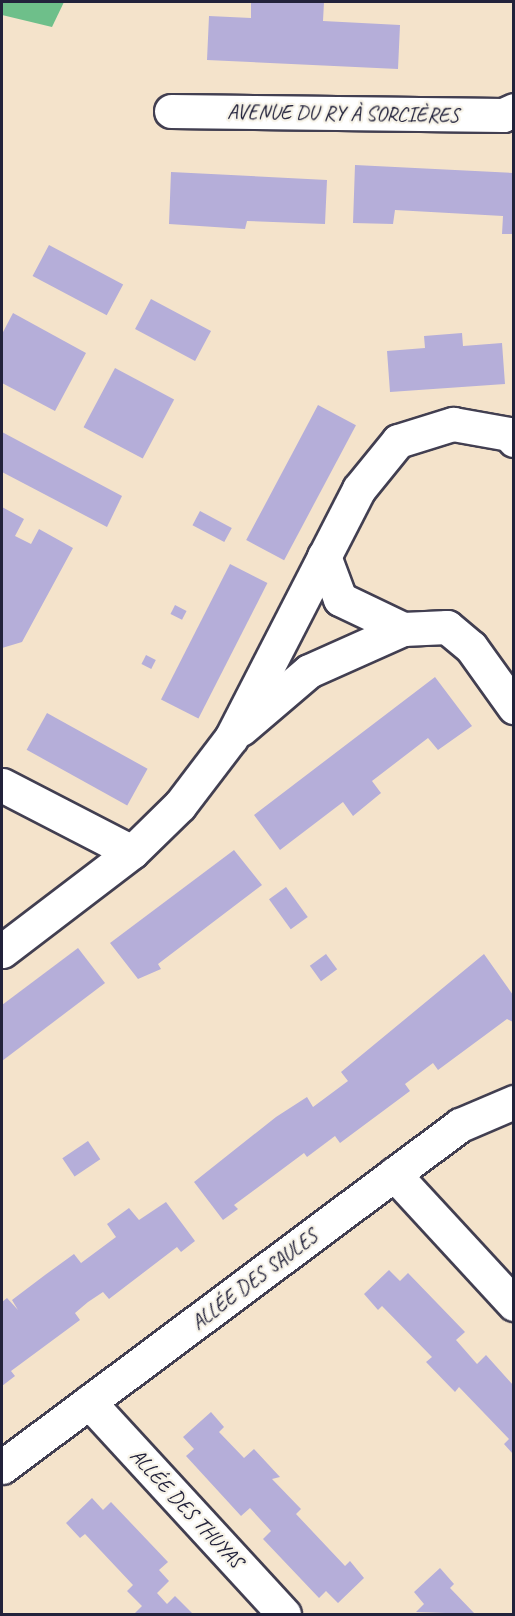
<!DOCTYPE html>
<html>
<head>
<meta charset="utf-8">
<style>
  body { margin:0 }
  #map { position:relative; width:515px; height:1616px; overflow:hidden; background:#f4e3cb; font-family:Caveat,sans-serif }
  div>[style] { position:absolute }
  .forest>* { inset:0; background:#6ebf8a }
  .building>* { inset:0; background:#b5aed9; transform-origin:0 0 }
  .roads { filter:drop-shadow(2px 0 #423f51) drop-shadow(-2px 0 #423f51) drop-shadow(0 2px #423f51) drop-shadow(0 -2px #423f51) }
  .minor>* { height:33px; margin:-16.5px; padding:0 16.5px; transform-origin:16.5px; border-radius:16.5px; background:#fff }
  span { translate:-50% -50%; white-space:nowrap; text-align:center; line-height:1.15; -webkit-text-stroke:4.5px #f7f3e8; paint-order:stroke }
  .street-label { font-size:21px; color:#22223b }
  .frame { position:absolute; inset:0; border:3px solid #22223b; pointer-events:none }
</style>
</head>
<body>
<div id="map">
  <div class="forest">
    <i style="clip-path:polygon(2px 2px,64px 2px,52px 27px,2px 15px)"></i>
  </div>
  <div class="building">
    <i style="clip-path:polygon(251px 2px,324px 2px,323px 21px,400px 25px,398px 69px,207px 60px,209px 16px,251px 18px)"></i>
    <i style="clip-path:polygon(355px 165px,513px 173px,513px 234px,502px 234px,503px 216px,395px 210px,393px 224px,353px 223px)"></i>
    <i style="clip-path:polygon(171px 172px,327px 180px,325px 224px,247px 221px,245px 229px,169px 224px)"></i>
    <i style="left:49px;top:245px;width:84px;height:35px;rotate:28deg"></i>
    <i style="left:151px;top:299px;width:68px;height:34px;rotate:28deg"></i>
    <i style="clip-path:polygon(13px 313px,86px 353px,55px 411px,2px 383px,2px 334px)"></i>
    <i style="clip-path:polygon(462px 333px,463px 346px,502px 343px,505px 384px,390px 392px,387px 351px,425px 348px,424px 336px)"></i>
    <i style="left:115px;top:368px;width:67px;height:67px;rotate:28deg"></i>
    <i style="left:318px;top:405px;width:43px;height:153px;rotate:28deg"></i>
    <i style="clip-path:polygon(2px 432px,122px 496px,107px 527px,2px 472px)"></i>
    <i style="clip-path:polygon(2px 507px,24px 519px,15px 536px,31px 544px,39px 529px,73px 548px,22px 642px,2px 648px)"></i>
    <i style="left:200px;top:511px;width:36px;height:16px;rotate:28deg"></i>
    <i style="left:230px;top:564px;width:42px;height:152px;rotate:27deg"></i>
    <i style="left:175px;top:605px;width:13px;height:10px;rotate:27deg"></i>
    <i style="left:146px;top:655px;width:11px;height:10px;rotate:27deg"></i>
    <i style="clip-path:polygon(435px 677px,472px 726px,438px 750px,428px 738px,372px 781px,381px 793px,353px 816px,343px 802px,280px 850px,254px 815px)"></i>
    <i style="left:47px;top:713px;width:115px;height:42px;rotate:29deg"></i>
    <i style="clip-path:polygon(234px 850px,262px 885px,158px 964px,161px 969px,138px 979px,110px 943px)"></i>
    <i style="left:286px;top:887px;width:37px;height:21px;rotate:54deg"></i>
    <i style="clip-path:polygon(78px 948px,105px 983px,2px 1061px,2px 1005px)"></i>
    <i style="left:326px;top:954px;width:19px;height:20px;rotate:54deg"></i>
    <i style="clip-path:polygon(484px 954px,513px 995px,513px 1022px,507px 1019px,438px 1070px,433px 1063px,405px 1084px,410px 1091px,340px 1143px,335px 1136px,307px 1157px,304px 1153px,234px 1205px,238px 1209px,223px 1220px,194px 1182px,276px 1117px,307px 1097px,313px 1107px,348px 1081px,341px 1072px)"></i>
    <i style="left:88px;top:1141px;width:22px;height:31px;rotate:56deg"></i>
    <i style="clip-path:polygon(166px 1202px,195px 1241px,181px 1252px,177px 1247px,109px 1299px,103px 1292px,88px 1302px,75px 1313px,80px 1320px,11px 1371px,15px 1376px,2px 1386px,2px 1302px,7px 1298px,18px 1310px,12px 1300px,45px 1275px,74px 1254px,81px 1263px,116px 1237px,107px 1224px,129px 1208px,139px 1220px)"></i>
    <i style="clip-path:polygon(389px 1270px,400px 1281px,408px 1273px,465px 1332px,456px 1340px,477px 1364px,486px 1355px,513px 1385px,513px 1454px,504px 1444px,509px 1439px,459px 1387px,455px 1392px,426px 1362px,432px 1357px,382px 1306px,378px 1310px,364px 1294px)"></i>
    <i style="clip-path:polygon(211px 1412px,224px 1427px,219px 1432px,244px 1458px,254px 1449px,280px 1477px,272px 1479px,301px 1509px,296px 1514px,345px 1566px,350px 1561px,364px 1578px,338px 1603px,326px 1591px,319px 1598px,263px 1539px,271px 1531px,250px 1508px,241px 1516px,186px 1456px,194px 1449px,183px 1437px)"></i>
    <i style="clip-path:polygon(92px 1498px,103px 1510px,111px 1502px,168px 1562px,159px 1570px,169px 1581px,157px 1593px,167px 1604px,175px 1596px,193px 1614px,134px 1614px,142px 1606px,127px 1591px,133px 1585px,85px 1534px,80px 1538px,66px 1523px)"></i>
    <i style="clip-path:polygon(440px 1568px,454px 1584px,450px 1588px,475px 1614px,416px 1612px,424px 1604px,414px 1592px)"></i>
  </div>
  <div class="roads">
    <div class="minor">
      <i style="left:171px;top:111px;width:332px;rotate:0.7deg"></i>
      <i style="left:503px;top:115px;width:12px;rotate:-24deg"></i>
      <i style="left:324px;top:556px;width:46px;rotate:69.6deg"></i>
      <i style="left:340px;top:599px;width:70px;rotate:25.5deg"></i>
      <i style="left:241px;top:729px;width:89px;rotate:-40.5deg"></i>
      <i style="left:309px;top:671px;width:103px;rotate:-24.1deg"></i>
      <i style="left:403px;top:629px;width:44px;rotate:-2.6deg"></i>
      <i style="left:447px;top:627px;width:31px;rotate:40deg"></i>
      <i style="left:471px;top:647px;width:74px;rotate:54.4deg"></i>
      <i style="left:2px;top:785px;width:146px;rotate:27.3deg"></i>
      <i style="left:2px;top:951px;width:163px;rotate:-37.3deg"></i>
      <i style="left:132px;top:852px;width:67px;rotate:-44.4deg"></i>
      <i style="left:180px;top:805px;width:84px;rotate:-52.7deg"></i>
      <i style="left:231px;top:738px;width:280px;rotate:-62.8deg"></i>
      <i style="left:359px;top:489px;width:62px;rotate:-50.9deg"></i>
      <i style="left:398px;top:441px;width:58px;rotate:-17.2deg"></i>
      <i style="left:453px;top:424px;width:57px;rotate:10.1deg"></i>
      <i style="left:509px;top:434px;width:8px;rotate:50deg"></i>
      <i style="left:394px;top:1174px;width:177px;rotate:47.3deg"></i>
      <i style="left:89px;top:1402px;width:288px;rotate:47.4deg"></i>
      <i style="left:2px;top:1467px;width:572px;rotate:-36.75deg"></i>
      <i style="left:460px;top:1125px;width:59px;rotate:-23.1deg"></i>
    </div>
  </div>
  <div class="street-label">
    <span style="left:343px;top:113px;rotate:1deg">AVENUE DU RY À SORCIÈRES</span>
    <span style="left:254px;top:1279px;rotate:-37deg">ALLÉE DES SAULES</span>
    <span style="left:187px;top:1508px;rotate:47deg">ALLÉE DES THUYAS</span>
  </div>
  <div class="frame"></div>
</div>
</body>
</html>
